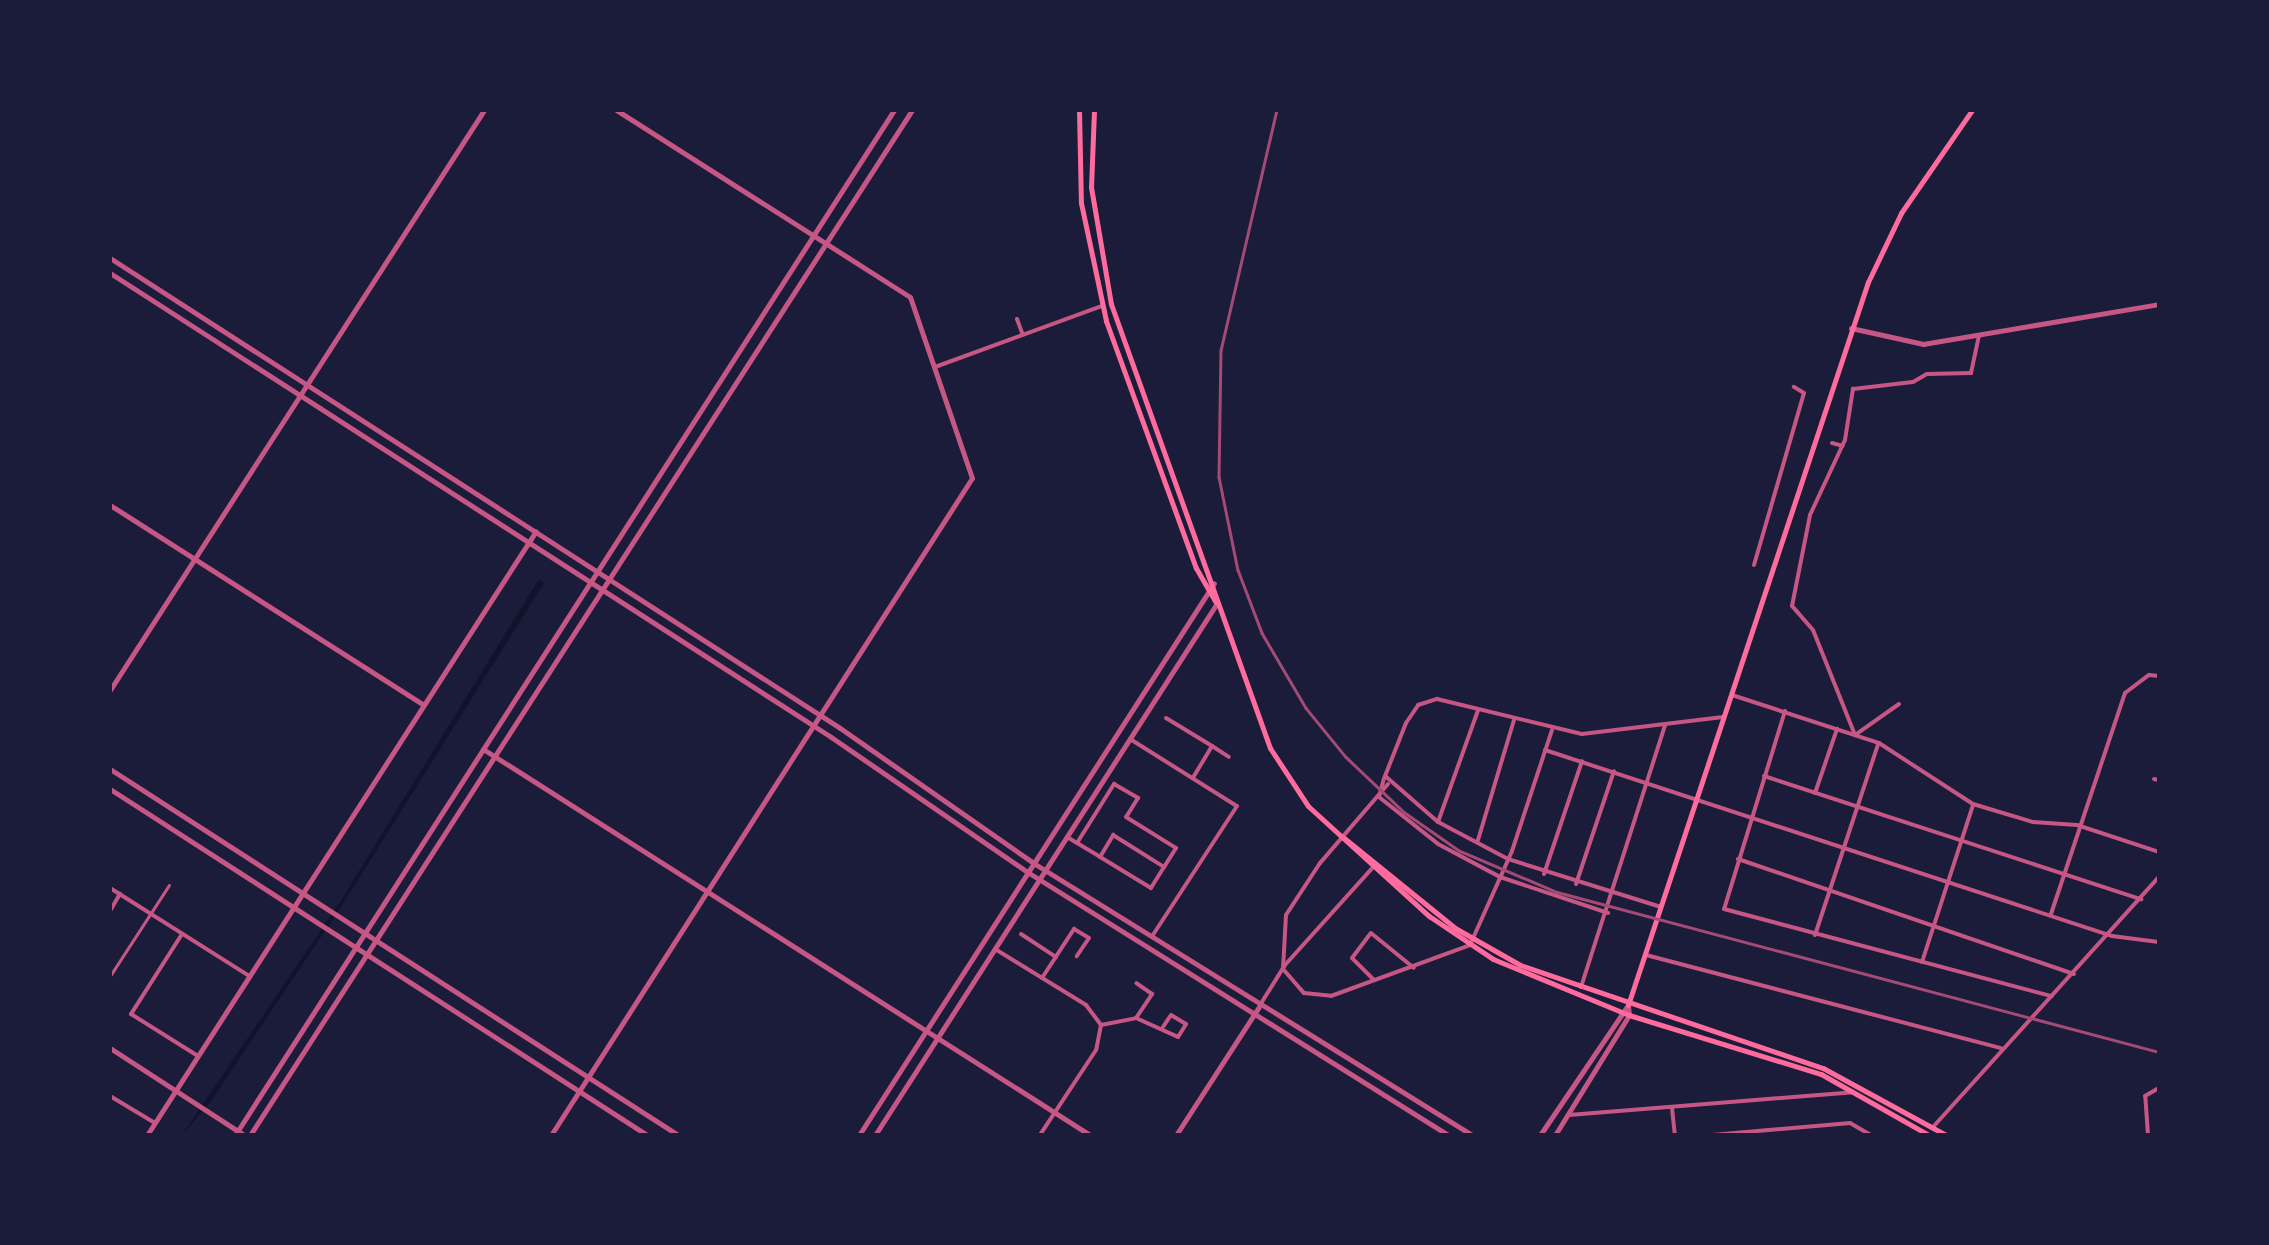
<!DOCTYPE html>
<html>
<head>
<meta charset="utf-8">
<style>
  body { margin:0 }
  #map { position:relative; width:2269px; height:1245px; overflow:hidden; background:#1b1b3a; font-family:"Space Grotesk",sans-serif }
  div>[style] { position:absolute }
  .water>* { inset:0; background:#12122b }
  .pedestrian>* { height:2.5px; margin:-1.25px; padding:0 1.25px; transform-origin:1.25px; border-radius:1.25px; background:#c65784 }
  .minor>* { height:4px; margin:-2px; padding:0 2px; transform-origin:2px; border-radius:2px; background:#c65784 }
  .tertiary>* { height:5px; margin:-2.5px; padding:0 2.5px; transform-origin:2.5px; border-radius:2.5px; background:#c65784 }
  .secondary>* { height:5px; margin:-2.5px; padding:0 2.5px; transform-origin:2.5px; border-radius:2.5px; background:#ff6b9d }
  .rail>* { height:2.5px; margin:-1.25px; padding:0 1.25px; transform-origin:1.25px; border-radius:1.25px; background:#a44b75 }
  span { translate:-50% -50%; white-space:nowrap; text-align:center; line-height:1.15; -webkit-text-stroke:8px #1b1b3a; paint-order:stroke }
  .frame { position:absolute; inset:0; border:112px solid #1b1b3a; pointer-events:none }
</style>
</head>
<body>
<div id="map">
  <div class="water">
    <i style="clip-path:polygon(539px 579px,544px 583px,343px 904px,211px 1101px,182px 1135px,340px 902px)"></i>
  </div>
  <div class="pedestrian">
    <i style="left:110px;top:976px;width:108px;rotate:-57deg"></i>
  </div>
  <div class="minor">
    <i style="left:1017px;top:319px;width:15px;rotate:70deg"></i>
    <i style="left:935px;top:367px;width:178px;rotate:-20.1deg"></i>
    <i style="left:1832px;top:443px;width:11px;rotate:15deg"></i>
    <i style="left:1754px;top:565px;width:179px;rotate:-73.8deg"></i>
    <i style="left:1804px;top:393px;width:12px;rotate:-149deg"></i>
    <i style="left:1732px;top:695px;width:155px;rotate:18.1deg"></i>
    <i style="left:1879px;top:743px;width:112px;rotate:33deg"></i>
    <i style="left:1973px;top:804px;width:63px;rotate:16.7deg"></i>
    <i style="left:2033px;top:822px;width:44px;rotate:3.9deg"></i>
    <i style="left:2077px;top:825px;width:86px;rotate:18.2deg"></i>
    <i style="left:1899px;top:704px;width:54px;rotate:144.8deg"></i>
    <i style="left:1855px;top:735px;width:113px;rotate:-111.8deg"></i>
    <i style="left:1813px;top:630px;width:32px;rotate:-131deg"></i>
    <i style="left:1792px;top:606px;width:93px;rotate:-78.8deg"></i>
    <i style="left:1810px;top:515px;width:83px;rotate:-65deg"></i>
    <i style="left:1845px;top:440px;width:52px;rotate:-81.1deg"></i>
    <i style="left:1853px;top:389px;width:60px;rotate:-6.7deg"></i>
    <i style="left:1913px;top:382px;width:16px;rotate:-30deg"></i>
    <i style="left:1927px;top:374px;width:44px;rotate:-1.3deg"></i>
    <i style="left:1971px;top:373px;width:38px;rotate:-78deg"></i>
    <i style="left:1785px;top:711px;width:207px;rotate:107.1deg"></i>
    <i style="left:1724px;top:909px;width:339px;rotate:14.9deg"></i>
    <i style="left:1166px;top:718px;width:54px;rotate:31.3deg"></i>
    <i style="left:1212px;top:746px;width:37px;rotate:121deg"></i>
    <i style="left:1130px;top:739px;width:126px;rotate:32.1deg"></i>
    <i style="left:1237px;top:806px;width:154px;rotate:123.1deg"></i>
    <i style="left:1212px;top:746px;width:20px;rotate:33deg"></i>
    <i style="left:1545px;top:750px;width:597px;rotate:18.16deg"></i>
    <i style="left:2112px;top:936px;width:47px;rotate:7.3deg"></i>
    <i style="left:1764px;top:776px;width:397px;rotate:18.1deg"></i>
    <i style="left:2154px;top:779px;width:5px;rotate:11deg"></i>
    <i style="left:1388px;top:784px;width:104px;rotate:130.7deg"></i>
    <i style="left:1320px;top:863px;width:62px;rotate:123.2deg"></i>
    <i style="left:1286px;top:915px;width:54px;rotate:93.2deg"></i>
    <i style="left:1283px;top:969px;width:32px;rotate:49deg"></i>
    <i style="left:1304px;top:993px;width:27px;rotate:6deg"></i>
    <i style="left:1331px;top:996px;width:148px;rotate:-20.1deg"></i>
    <i style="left:1470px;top:945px;width:103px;rotate:-65.9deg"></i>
    <i style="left:1512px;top:851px;width:127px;rotate:-71.7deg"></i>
    <i style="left:1815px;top:793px;width:68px;rotate:-71deg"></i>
    <i style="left:1379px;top:797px;width:75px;rotate:38.5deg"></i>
    <i style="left:1438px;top:844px;width:70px;rotate:28deg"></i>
    <i style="left:1500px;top:877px;width:114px;rotate:18.4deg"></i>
    <i style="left:1379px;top:797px;width:20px;rotate:-75deg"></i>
    <i style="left:1438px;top:822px;width:119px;rotate:-70.3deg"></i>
    <i style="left:1067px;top:837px;width:39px;rotate:31deg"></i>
    <i style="left:1100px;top:857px;width:26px;rotate:-59deg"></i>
    <i style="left:1113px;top:835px;width:60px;rotate:32.1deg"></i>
    <i style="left:1164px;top:867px;width:25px;rotate:122deg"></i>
    <i style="left:1151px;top:888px;width:60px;rotate:-148.7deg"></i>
    <i style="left:1478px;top:840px;width:125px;rotate:-73.3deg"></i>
    <i style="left:1077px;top:843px;width:70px;rotate:-57.9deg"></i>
    <i style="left:1114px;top:784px;width:28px;rotate:30deg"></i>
    <i style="left:1138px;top:798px;width:22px;rotate:122deg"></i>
    <i style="left:1126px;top:817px;width:59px;rotate:31.8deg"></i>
    <i style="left:1176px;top:848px;width:22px;rotate:122deg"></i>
    <i style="left:1738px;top:859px;width:355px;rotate:18.9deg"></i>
    <i style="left:1544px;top:874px;width:119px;rotate:-71.4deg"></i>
    <i style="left:1576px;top:884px;width:119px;rotate:-71.4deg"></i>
    <i style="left:110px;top:888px;width:165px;rotate:32.3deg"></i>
    <i style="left:1661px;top:907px;width:160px;rotate:-162.6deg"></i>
    <i style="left:1508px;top:859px;width:79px;rotate:-152.1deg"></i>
    <i style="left:1438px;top:822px;width:70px;rotate:-139deg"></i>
    <i style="left:1385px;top:776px;width:57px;rotate:-68.4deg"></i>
    <i style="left:1406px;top:723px;width:22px;rotate:-56deg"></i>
    <i style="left:1418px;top:705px;width:20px;rotate:-18deg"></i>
    <i style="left:1437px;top:699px;width:149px;rotate:13.6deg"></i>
    <i style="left:1582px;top:734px;width:142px;rotate:-6.9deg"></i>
    <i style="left:110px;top:911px;width:20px;rotate:-60deg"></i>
    <i style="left:2051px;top:914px;width:233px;rotate:-71.5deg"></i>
    <i style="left:2125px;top:693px;width:30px;rotate:-37deg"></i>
    <i style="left:2149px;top:675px;width:10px;rotate:6deg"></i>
    <i style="left:182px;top:934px;width:95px;rotate:122.5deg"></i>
    <i style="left:131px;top:1014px;width:79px;rotate:32.1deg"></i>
    <i style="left:1021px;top:934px;width:42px;rotate:33.3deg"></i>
    <i style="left:1815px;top:935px;width:200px;rotate:-71.7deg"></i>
    <i style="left:995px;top:949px;width:107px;rotate:31.6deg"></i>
    <i style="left:1086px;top:1005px;width:25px;rotate:53deg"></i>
    <i style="left:1101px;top:1025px;width:25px;rotate:101deg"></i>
    <i style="left:1096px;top:1050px;width:102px;rotate:123.4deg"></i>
    <i style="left:1646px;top:955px;width:367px;rotate:14.7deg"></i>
    <i style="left:1922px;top:962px;width:165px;rotate:-72deg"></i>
    <i style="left:1042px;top:978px;width:59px;rotate:-56.9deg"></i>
    <i style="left:1074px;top:929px;width:17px;rotate:31deg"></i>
    <i style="left:1089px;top:938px;width:22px;rotate:124deg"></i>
    <i style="left:1374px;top:980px;width:31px;rotate:-135deg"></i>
    <i style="left:1352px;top:958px;width:31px;rotate:-53deg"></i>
    <i style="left:1371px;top:933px;width:55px;rotate:39.1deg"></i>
    <i style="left:1581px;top:987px;width:275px;rotate:-72.2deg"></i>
    <i style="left:1260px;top:1005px;width:47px;rotate:-58deg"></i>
    <i style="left:1285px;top:965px;width:133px;rotate:-48deg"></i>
    <i style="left:1136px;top:1018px;width:46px;rotate:24.3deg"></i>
    <i style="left:1178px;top:1037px;width:15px;rotate:-58deg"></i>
    <i style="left:1186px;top:1024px;width:17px;rotate:-149deg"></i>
    <i style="left:1171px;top:1015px;width:14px;rotate:124deg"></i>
    <i style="left:1101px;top:1025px;width:36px;rotate:-11deg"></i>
    <i style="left:1136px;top:1018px;width:29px;rotate:-56deg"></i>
    <i style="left:1152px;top:994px;width:19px;rotate:-145deg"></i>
    <i style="left:110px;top:1096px;width:52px;rotate:31deg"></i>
    <i style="left:1672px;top:1108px;width:27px;rotate:84deg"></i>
    <i style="left:1569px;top:1115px;width:285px;rotate:-4.6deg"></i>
    <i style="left:1933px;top:1127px;width:337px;rotate:-47.9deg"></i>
    <i style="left:1712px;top:1135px;width:139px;rotate:-5deg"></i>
    <i style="left:1850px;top:1123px;width:24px;rotate:30deg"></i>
    <i style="left:2148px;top:1135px;width:39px;rotate:-94deg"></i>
    <i style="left:2145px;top:1096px;width:16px;rotate:-30deg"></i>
  </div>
  <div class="tertiary">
    <i style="left:110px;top:258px;width:868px;rotate:32.77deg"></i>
    <i style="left:840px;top:728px;width:238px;rotate:34.9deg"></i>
    <i style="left:1035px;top:864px;width:514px;rotate:31.8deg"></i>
    <i style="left:110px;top:273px;width:857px;rotate:32.76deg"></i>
    <i style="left:831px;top:737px;width:240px;rotate:34.5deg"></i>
    <i style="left:1029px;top:873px;width:494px;rotate:32deg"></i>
    <i style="left:1851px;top:328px;width:74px;rotate:12.5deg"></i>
    <i style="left:1923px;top:344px;width:239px;rotate:-9.6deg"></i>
    <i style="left:110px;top:505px;width:372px;rotate:32.5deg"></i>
    <i style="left:110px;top:690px;width:690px;rotate:-57.18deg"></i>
    <i style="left:483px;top:749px;width:719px;rotate:32.45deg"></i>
    <i style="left:110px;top:769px;width:676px;rotate:32.8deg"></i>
    <i style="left:110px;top:789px;width:639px;rotate:32.79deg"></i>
    <i style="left:110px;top:1048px;width:160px;rotate:33deg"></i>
    <i style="left:147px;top:1135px;width:718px;rotate:-57.22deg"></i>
    <i style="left:235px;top:1135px;width:1219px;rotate:-57.26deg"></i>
    <i style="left:250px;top:1135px;width:1220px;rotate:-57.14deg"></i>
    <i style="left:551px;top:1135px;width:780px;rotate:-57.35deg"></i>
    <i style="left:972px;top:478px;width:191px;rotate:-108.9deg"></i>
    <i style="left:910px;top:297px;width:348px;rotate:-147.5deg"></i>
    <i style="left:859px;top:1135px;width:656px;rotate:-57.25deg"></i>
    <i style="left:875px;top:1135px;width:632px;rotate:-57.26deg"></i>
    <i style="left:1176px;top:1135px;width:155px;rotate:-57.1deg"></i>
    <i style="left:1540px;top:1135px;width:157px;rotate:-55.9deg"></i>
    <i style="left:1555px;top:1135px;width:141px;rotate:-58.3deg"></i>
    <i style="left:1629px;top:1015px;width:10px;rotate:-96deg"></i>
  </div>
  <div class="secondary">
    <i style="left:1079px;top:110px;width:93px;rotate:88.8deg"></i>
    <i style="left:1081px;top:203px;width:121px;rotate:78deg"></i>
    <i style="left:1106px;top:321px;width:263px;rotate:70deg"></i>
    <i style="left:1196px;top:568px;width:39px;rotate:60deg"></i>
    <i style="left:1094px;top:110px;width:77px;rotate:92.2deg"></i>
    <i style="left:1091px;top:187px;width:119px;rotate:80.3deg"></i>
    <i style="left:1111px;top:304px;width:472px;rotate:70.3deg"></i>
    <i style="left:1270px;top:748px;width:69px;rotate:56.8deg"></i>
    <i style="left:1308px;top:806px;width:164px;rotate:42.3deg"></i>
    <i style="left:1429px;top:916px;width:77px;rotate:33.9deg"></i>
    <i style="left:1493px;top:959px;width:147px;rotate:22.4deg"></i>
    <i style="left:1629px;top:1015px;width:201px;rotate:17.1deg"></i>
    <i style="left:1821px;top:1074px;width:124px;rotate:29.5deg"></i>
    <i style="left:1344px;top:838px;width:143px;rotate:39deg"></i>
    <i style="left:1455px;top:928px;width:75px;rotate:29.6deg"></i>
    <i style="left:1520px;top:965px;width:320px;rotate:18.8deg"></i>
    <i style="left:1823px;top:1068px;width:140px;rotate:28.6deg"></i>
    <i style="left:1628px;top:1005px;width:762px;rotate:-71.64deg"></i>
    <i style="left:1868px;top:282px;width:76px;rotate:-64.4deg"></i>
    <i style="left:1901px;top:213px;width:125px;rotate:-55.4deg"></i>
  </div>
  <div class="rail">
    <i style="left:1277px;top:110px;width:246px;rotate:103.1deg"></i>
    <i style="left:1221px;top:350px;width:127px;rotate:90.9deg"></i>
    <i style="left:1219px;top:477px;width:95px;rotate:78.5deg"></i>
    <i style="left:1238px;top:570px;width:67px;rotate:69.1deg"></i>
    <i style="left:1262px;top:633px;width:87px;rotate:59.6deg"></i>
    <i style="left:1306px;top:708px;width:63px;rotate:50.8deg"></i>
    <i style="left:1346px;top:757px;width:80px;rotate:43.5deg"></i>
    <i style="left:1404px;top:812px;width:68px;rotate:34.9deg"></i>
    <i style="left:1460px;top:851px;width:105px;rotate:22.9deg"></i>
    <i style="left:1557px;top:892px;width:623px;rotate:14.88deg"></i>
  </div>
  <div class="frame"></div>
</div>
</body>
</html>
